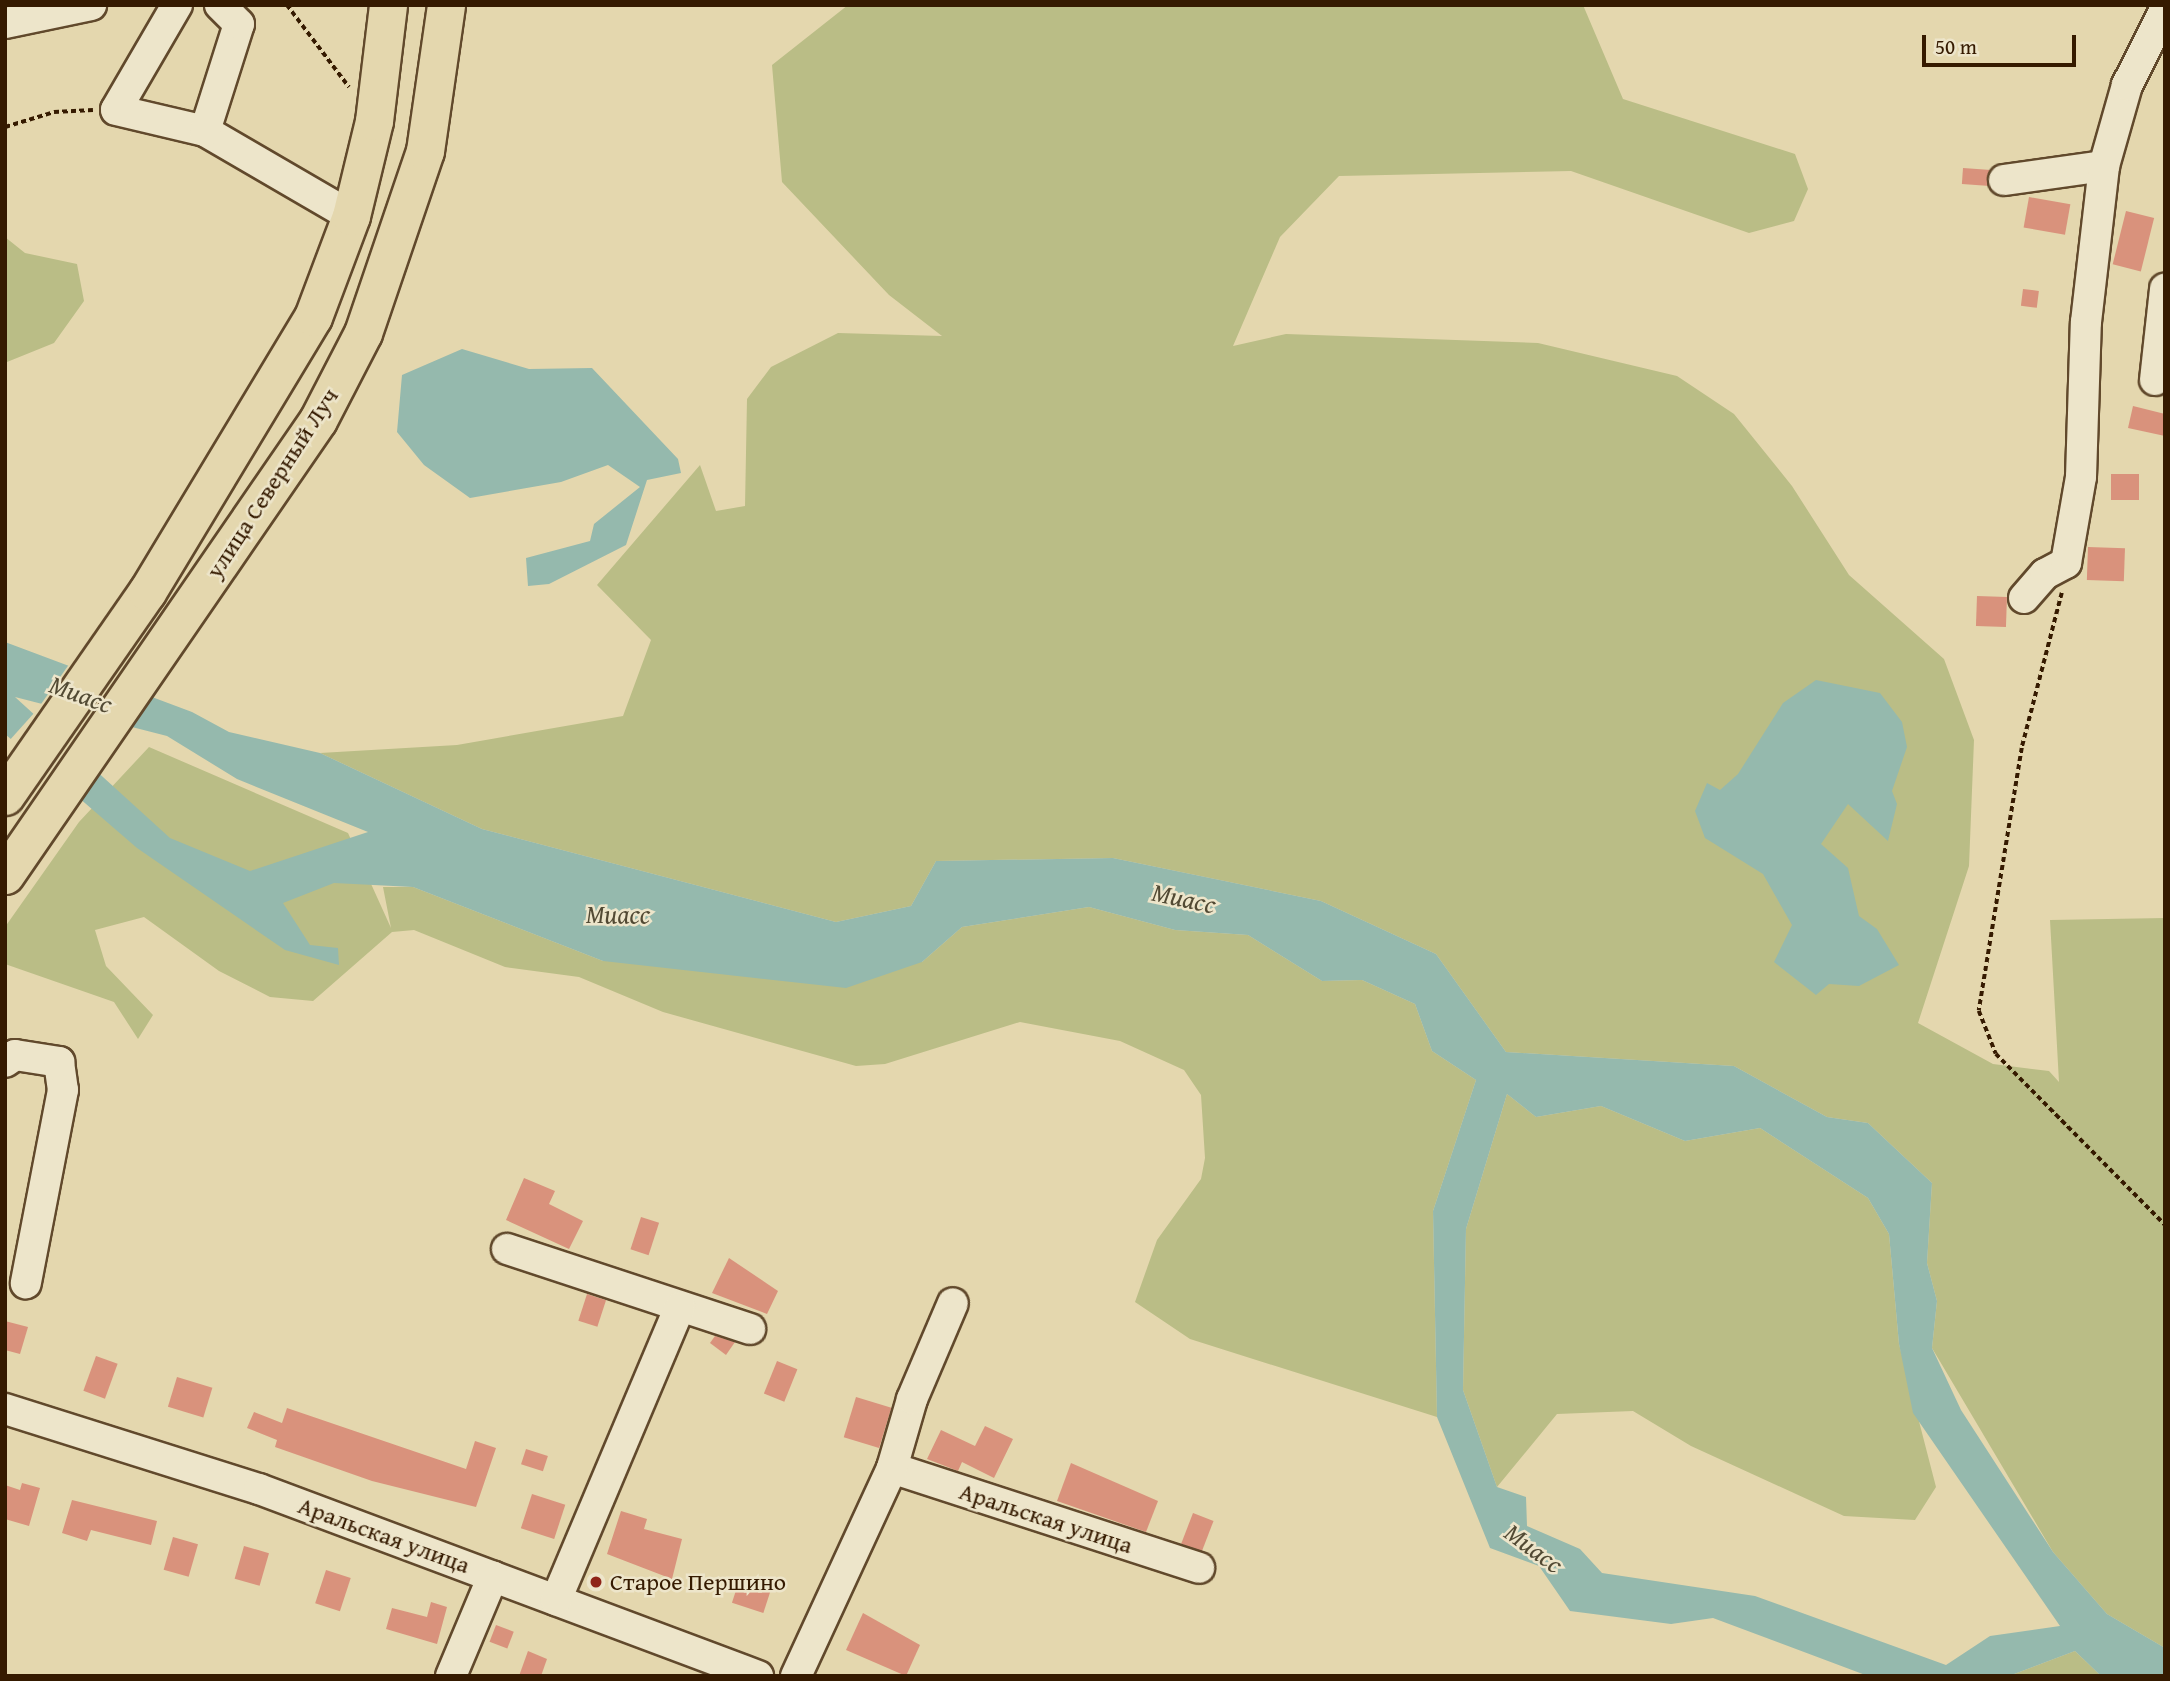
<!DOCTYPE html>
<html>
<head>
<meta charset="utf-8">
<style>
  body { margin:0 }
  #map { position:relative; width:2170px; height:1681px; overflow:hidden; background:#e4d7ae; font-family:"Gentium Book Plus",serif }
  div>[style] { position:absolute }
  .green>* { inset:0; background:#babd86 }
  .water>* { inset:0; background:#95b9ad }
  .pier>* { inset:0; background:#e4d7ae; transform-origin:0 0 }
  .building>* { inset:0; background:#d9927c; transform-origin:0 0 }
  .path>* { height:3.5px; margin-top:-1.75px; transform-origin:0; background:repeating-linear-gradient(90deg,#351a00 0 5px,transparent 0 8.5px) }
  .roads { filter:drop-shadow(2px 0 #61492c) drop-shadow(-2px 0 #61492c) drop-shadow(0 2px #61492c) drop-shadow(0 -2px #61492c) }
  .minor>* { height:30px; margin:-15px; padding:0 15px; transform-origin:15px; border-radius:15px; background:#ede5ca }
  .major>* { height:37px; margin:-18.5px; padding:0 18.5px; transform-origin:18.5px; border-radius:18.5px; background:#e4d7ae }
  .dots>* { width:19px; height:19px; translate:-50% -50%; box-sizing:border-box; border:4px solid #ede5ca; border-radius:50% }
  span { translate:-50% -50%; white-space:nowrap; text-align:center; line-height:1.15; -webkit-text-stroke:5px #ede5ca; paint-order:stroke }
  .street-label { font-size:24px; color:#351a00 }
  .poi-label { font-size:24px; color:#351a00 }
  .left { translate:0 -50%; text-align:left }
  .water-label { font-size:26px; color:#524a34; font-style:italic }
  .frame { position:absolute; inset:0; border:7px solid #351a00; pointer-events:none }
  .scale { position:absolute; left:1922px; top:35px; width:154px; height:32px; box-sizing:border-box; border:4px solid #351a00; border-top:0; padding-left:9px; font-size:21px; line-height:24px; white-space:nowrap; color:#351a00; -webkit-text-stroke:5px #ede5ca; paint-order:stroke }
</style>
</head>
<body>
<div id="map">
  <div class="green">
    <i style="clip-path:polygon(848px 5px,1583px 5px,1623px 99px,1795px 154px,1808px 189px,1794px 221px,1749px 233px,1571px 171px,1339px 176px,1280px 237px,1233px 346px,1286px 334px,1538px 343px,1677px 376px,1734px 414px,1792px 486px,1849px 575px,1944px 659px,1974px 740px,1969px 866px,1918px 1023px,1993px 1064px,2049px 1071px,2059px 1082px,2050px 920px,2165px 918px,2165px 1648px,2107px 1614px,2053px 1552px,1932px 1348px,1937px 1301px,1927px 1263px,1932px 1183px,1868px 1123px,1827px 1117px,1734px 1066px,1506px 1052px,1436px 954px,1321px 901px,1113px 858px,936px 861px,911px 906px,836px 922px,482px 829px,320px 753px,457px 745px,623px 716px,651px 640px,597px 585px,700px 465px,716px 511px,745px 506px,747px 399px,771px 367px,838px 333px,942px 336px,889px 295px,782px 182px,772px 65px)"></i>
    <i style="clip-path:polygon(5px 237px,25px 253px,77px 264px,84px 301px,54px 343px,7px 362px)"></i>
    <i style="clip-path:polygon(149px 747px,348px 833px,391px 928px,383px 887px,413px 887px,603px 961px,922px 962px,962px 927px,1089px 907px,1175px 930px,1248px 935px,1322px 981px,1362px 980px,1415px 1004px,1432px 1051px,1476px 1080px,1433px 1211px,1437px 1417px,1190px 1339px,1135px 1302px,1157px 1240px,1201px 1179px,1205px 1158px,1201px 1095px,1184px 1070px,1120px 1041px,1020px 1022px,885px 1064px,856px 1066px,663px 1012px,579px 977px,505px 967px,414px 930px,392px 932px,313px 1001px,270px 997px,219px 971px,144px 917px,95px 930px,106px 966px,153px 1015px,138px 1039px,114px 1002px,5px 964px,5px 927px,79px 822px)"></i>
    <i style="clip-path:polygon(1507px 1094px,1536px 1117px,1601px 1106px,1685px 1141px,1760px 1128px,1868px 1198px,1889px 1234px,1899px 1344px,1936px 1487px,1915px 1520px,1844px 1516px,1691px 1446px,1633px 1411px,1557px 1414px,1497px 1487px,1463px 1390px,1466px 1229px)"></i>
    <i style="clip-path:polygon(2075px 1651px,2101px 1676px,2009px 1676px)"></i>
  </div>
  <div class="water">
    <i style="clip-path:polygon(462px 349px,529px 369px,592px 368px,678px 459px,681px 473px,647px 480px,626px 545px,549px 584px,528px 586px,526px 558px,590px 541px,594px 524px,640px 487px,608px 465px,561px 482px,470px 498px,424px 465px,397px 432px,402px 375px)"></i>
    <i style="clip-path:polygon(evenodd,5px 642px,192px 712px,229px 732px,320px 753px,482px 829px,836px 922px,911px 906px,936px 861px,1113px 858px,1321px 901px,1436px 954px,1506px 1052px,1734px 1066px,1827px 1117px,1868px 1123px,1932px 1183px,1927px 1263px,1937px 1301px,1932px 1348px,1961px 1410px,2053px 1552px,2107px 1614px,2165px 1648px,2165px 1676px,2101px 1676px,2075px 1651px,2009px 1676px,1868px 1676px,1713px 1618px,1671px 1624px,1570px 1611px,1539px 1566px,1490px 1548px,1437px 1417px,1433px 1211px,1476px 1080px,1432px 1051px,1415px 1004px,1362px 980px,1322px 981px,1248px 935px,1175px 930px,1089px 907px,962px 927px,922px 962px,846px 988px,603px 961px,413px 887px,334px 883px,283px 903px,310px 945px,338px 948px,339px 965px,285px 950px,137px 848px,5px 734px,5px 642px,15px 697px,167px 736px,237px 779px,368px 832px,250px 871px,170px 838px,15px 697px,5px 642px,1507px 1094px,1536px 1117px,1601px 1106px,1685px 1141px,1760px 1128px,1868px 1198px,1889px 1234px,1899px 1344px,1913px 1413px,2060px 1626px,1990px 1636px,1946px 1665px,1755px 1596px,1602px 1573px,1580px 1549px,1527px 1526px,1526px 1497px,1497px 1487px,1463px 1390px,1466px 1229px,1507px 1094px)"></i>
    <i style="clip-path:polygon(1816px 680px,1880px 693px,1902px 722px,1907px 747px,1892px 791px,1897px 804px,1888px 841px,1848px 804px,1821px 844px,1848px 868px,1859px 916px,1877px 929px,1899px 965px,1859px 986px,1829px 984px,1816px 995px,1774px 962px,1792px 925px,1763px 874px,1705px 838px,1695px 811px,1707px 783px,1720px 790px,1738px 774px,1783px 703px)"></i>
  </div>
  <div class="pier">
    <i style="clip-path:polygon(70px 663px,154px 694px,129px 730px,39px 707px)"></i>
    <i style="left:35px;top:712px;width:89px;height:40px;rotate:42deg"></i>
  </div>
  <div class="building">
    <i style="left:1963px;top:168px;width:28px;height:16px;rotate:4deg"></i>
    <i style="left:2029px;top:197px;width:42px;height:31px;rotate:10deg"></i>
    <i style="left:2126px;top:211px;width:29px;height:55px;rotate:14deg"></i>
    <i style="left:2023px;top:289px;width:16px;height:17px;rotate:7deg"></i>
    <i style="clip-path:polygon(2133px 406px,2165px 414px,2165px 436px,2128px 428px)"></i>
    <i style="left:2111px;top:474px;width:28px;height:26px"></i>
    <i style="left:2088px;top:547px;width:37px;height:33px;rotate:2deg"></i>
    <i style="left:1977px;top:596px;width:30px;height:30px;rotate:2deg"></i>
    <i style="clip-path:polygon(524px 1178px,555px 1191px,549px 1204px,583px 1221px,569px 1249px,506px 1220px)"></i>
    <i style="left:641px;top:1217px;width:19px;height:34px;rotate:18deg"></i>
    <i style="clip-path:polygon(729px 1258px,778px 1291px,767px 1314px,712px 1293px)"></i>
    <i style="left:587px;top:1294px;width:20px;height:28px;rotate:18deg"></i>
    <i style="clip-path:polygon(5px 1321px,28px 1327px,20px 1354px,5px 1350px)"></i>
    <i style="clip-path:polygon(715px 1336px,735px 1342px,726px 1355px,710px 1343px)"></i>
    <i style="left:96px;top:1356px;width:23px;height:37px;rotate:20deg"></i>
    <i style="left:777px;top:1361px;width:22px;height:35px;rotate:22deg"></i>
    <i style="left:177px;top:1377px;width:37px;height:31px;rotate:17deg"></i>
    <i style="left:856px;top:1397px;width:37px;height:42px;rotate:17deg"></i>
    <i style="clip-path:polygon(287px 1408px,466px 1469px,475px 1441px,496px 1448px,476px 1507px,372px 1481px,275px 1447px,277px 1440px,247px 1428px,254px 1412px,282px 1423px)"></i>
    <i style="clip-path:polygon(985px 1426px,1013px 1439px,994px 1478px,962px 1462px,958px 1471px,927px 1459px,941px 1430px,975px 1446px)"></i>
    <i style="left:526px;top:1449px;width:23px;height:16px;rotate:18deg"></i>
    <i style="clip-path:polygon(1071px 1463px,1158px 1501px,1146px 1532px,1057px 1501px)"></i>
    <i style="clip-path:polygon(22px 1483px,40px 1488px,29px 1526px,5px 1519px,5px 1485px,20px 1490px)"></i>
    <i style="left:532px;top:1494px;width:35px;height:36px;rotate:18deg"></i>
    <i style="clip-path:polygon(72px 1500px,157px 1521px,151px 1545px,91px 1530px,87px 1541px,62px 1533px)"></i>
    <i style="clip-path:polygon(621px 1511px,647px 1519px,644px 1529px,682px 1539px,672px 1579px,607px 1554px)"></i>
    <i style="left:1193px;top:1513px;width:22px;height:33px;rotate:21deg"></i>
    <i style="left:173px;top:1537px;width:26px;height:34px;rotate:16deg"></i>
    <i style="left:244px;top:1546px;width:26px;height:34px;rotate:16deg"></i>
    <i style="left:326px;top:1570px;width:26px;height:35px;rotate:18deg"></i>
    <i style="left:740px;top:1578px;width:33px;height:26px;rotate:18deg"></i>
    <i style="clip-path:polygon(431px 1602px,447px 1607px,437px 1644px,386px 1629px,392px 1608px,427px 1617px)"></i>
    <i style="clip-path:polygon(863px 1613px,920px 1645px,906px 1676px,846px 1650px)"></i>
    <i style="left:496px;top:1625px;width:19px;height:18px;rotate:21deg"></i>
    <i style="clip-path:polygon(528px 1651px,547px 1659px,541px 1676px,519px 1676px)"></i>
  </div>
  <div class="path">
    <i style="left:287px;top:5px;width:103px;rotate:52.9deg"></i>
    <i style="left:5px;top:127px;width:51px;rotate:-17deg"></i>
    <i style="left:54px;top:112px;width:39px;rotate:-3deg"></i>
    <i style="left:2062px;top:593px;width:160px;rotate:104.5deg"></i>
    <i style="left:2022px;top:748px;width:266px;rotate:99.3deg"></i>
    <i style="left:1979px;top:1011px;width:46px;rotate:68.4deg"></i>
    <i style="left:1996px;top:1054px;width:240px;rotate:45.3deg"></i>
  </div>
  <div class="roads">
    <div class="minor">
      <i style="left:177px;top:5px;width:121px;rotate:120.2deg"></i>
      <i style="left:116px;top:110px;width:91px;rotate:13.3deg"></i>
      <i style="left:205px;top:131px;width:169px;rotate:30.2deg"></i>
      <i style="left:5px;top:23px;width:88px;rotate:-11.8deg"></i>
      <i style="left:205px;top:131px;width:112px;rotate:-72.4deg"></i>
      <i style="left:239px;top:24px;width:27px;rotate:-135deg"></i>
      <i style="left:2004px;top:180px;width:101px;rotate:-8deg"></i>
      <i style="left:2155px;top:380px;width:92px;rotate:-83.7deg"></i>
      <i style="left:2024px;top:598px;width:32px;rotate:-49deg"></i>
      <i style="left:2045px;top:574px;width:24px;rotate:-28deg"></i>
      <i style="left:2066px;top:563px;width:87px;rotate:-80.1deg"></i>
      <i style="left:2081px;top:477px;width:155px;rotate:-88.2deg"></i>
      <i style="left:2086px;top:322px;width:157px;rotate:-83.4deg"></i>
      <i style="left:2104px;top:166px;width:84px;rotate:-74.1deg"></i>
      <i style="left:2127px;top:85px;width:84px;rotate:-63.1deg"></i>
      <i style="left:5px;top:1062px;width:12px;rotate:-35deg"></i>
      <i style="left:15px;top:1055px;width:45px;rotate:9deg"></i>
      <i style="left:59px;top:1062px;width:28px;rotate:82deg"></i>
      <i style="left:63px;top:1090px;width:197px;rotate:100.9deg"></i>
      <i style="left:507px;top:1249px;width:256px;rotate:18.2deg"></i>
      <i style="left:5px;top:1409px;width:266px;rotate:17.5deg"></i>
      <i style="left:259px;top:1489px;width:533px;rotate:20.54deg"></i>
      <i style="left:892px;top:1468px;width:323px;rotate:18deg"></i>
      <i style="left:556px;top:1600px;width:318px;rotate:-67.1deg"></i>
      <i style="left:451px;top:1676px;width:108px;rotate:-67.2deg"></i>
      <i style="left:796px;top:1676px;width:229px;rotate:-65.2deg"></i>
      <i style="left:892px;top:1468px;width:72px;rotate:-73.8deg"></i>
      <i style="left:912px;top:1399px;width:104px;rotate:-66.9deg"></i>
    </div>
    <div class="major">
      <i style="left:5px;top:796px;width:249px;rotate:-55.2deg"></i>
      <i style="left:147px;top:592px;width:321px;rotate:-58.9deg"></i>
      <i style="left:313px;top:317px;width:108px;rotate:-69.4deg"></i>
      <i style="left:351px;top:216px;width:98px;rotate:-76.4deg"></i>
      <i style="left:374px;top:121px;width:117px;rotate:-83.1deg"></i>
      <i style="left:5px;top:875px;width:552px;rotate:-55.48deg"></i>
      <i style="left:318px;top:420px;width:98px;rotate:-62.7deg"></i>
      <i style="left:363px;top:333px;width:192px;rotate:-71.2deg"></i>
      <i style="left:425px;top:151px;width:148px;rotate:-81.8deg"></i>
    </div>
  </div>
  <div class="dots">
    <i style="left:596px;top:1582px;background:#8f2418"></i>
  </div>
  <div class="street-label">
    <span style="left:272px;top:483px;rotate:-57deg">улица Северный Луч</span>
    <span style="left:1046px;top:1518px;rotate:18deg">Аральская улица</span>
    <span style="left:384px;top:1535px;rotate:20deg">Аральская улица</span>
  </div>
  <div class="poi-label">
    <span class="left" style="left:610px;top:1582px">Старое Першино</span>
  </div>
  <div class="water-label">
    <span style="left:81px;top:694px;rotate:20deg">Миасс</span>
    <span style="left:1184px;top:898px;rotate:12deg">Миасс</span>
    <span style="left:618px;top:914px">Миасс</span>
    <span style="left:1534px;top:1548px;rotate:36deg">Миасс</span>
  </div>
  <div class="frame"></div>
  <div class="scale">50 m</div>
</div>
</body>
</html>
